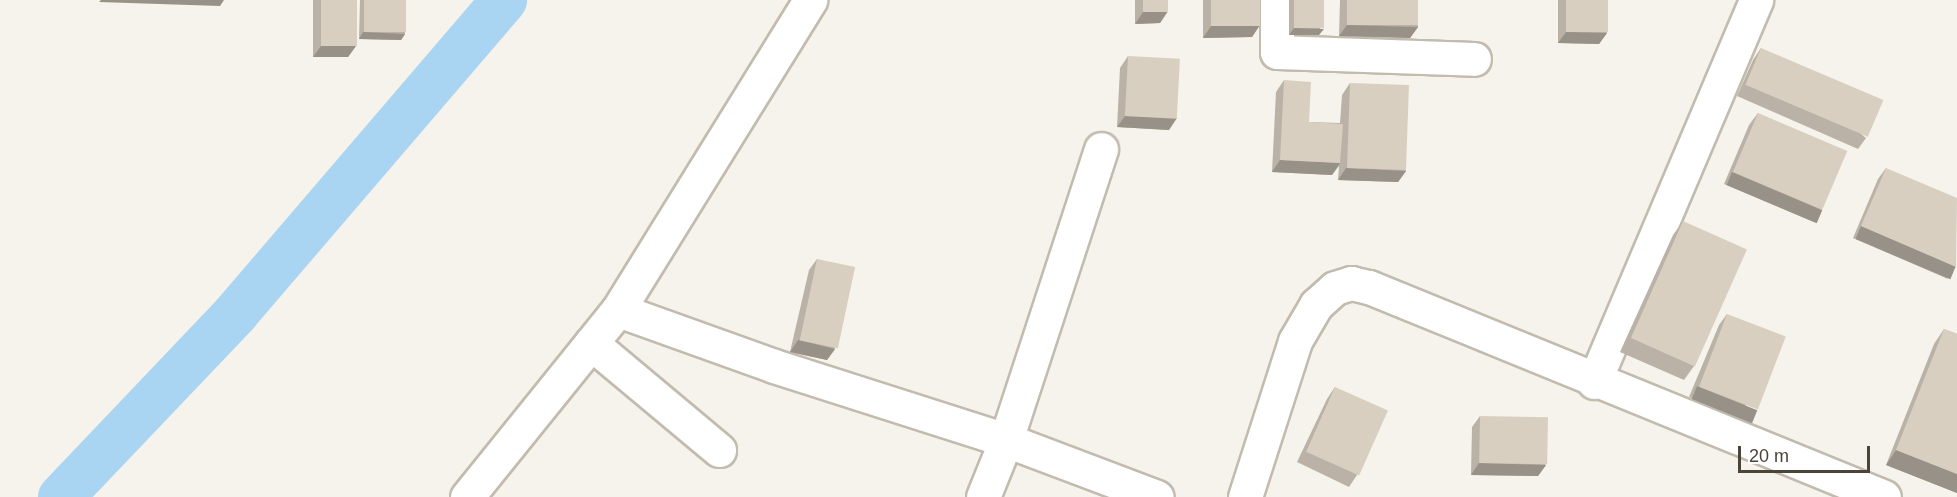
<!DOCTYPE html>
<html>
<head>
<meta charset="utf-8">
<style>
  body { margin:0 }
  #map { position:relative; width:1957px; height:497px; overflow:hidden; background:#f6f3ec; font-family:Arial,sans-serif }
  div>[style] { position:absolute }
  .canal>* { height:46px; margin:-23px; padding:0 23px; transform-origin:23px; border-radius:23px; background:#a9d4f2 }
  .roads { filter:drop-shadow(2px 0 #c2bbae) drop-shadow(-2px 0 #c2bbae) drop-shadow(0 2px #c2bbae) drop-shadow(0 -2px #c2bbae) }
  .minor>* { height:33px; margin:-16.5px; padding:0 16.5px; transform-origin:16.5px; border-radius:16.5px; background:#fff }
  .wall>* { inset:0; background:#bab2a6 }
  .shaded-wall>* { inset:0; background:#979187; transform-origin:0 0 }
  .building>* { inset:0; background:#d8cfc1; transform-origin:0 0 }
  span { translate:-50% -50%; white-space:nowrap; text-align:center; line-height:1.15; -webkit-text-stroke:4.5px #fff; paint-order:stroke }
  .scale { position:absolute; left:1738px; top:446px; width:132px; height:27px; box-sizing:border-box; border:3px solid #4b4439; border-top:0; padding-left:8px; font-size:18px; line-height:21px; white-space:nowrap; color:#4b4439; -webkit-text-stroke:4px #fff; paint-order:stroke }
</style>
</head>
<body>
<div id="map">
  <div class="canal">
    <i style="left:61px;top:497px;width:254px;rotate:-46.4deg"></i>
    <i style="left:236px;top:313px;width:412px;rotate:-49.4deg"></i>
  </div>
  <div class="roads">
    <div class="minor">
      <i style="left:1277px;top:0;width:52px;rotate:90deg"></i>
      <i style="left:1277px;top:52px;width:197px;rotate:2deg"></i>
      <i style="left:618px;top:310px;width:166px;rotate:19.7deg"></i>
      <i style="left:774px;top:366px;width:244px;rotate:17.7deg"></i>
      <i style="left:1006px;top:440px;width:161px;rotate:20.7deg"></i>
      <i style="left:591px;top:343px;width:167px;rotate:39.9deg"></i>
      <i style="left:1594px;top:382px;width:415px;rotate:-67deg"></i>
      <i style="left:467px;top:497px;width:240px;rotate:-51.1deg"></i>
      <i style="left:618px;top:310px;width:365px;rotate:-58.2deg"></i>
      <i style="left:983px;top:497px;width:61px;rotate:-68deg"></i>
      <i style="left:1006px;top:440px;width:306px;rotate:-71.9deg"></i>
      <i style="left:1245px;top:497px;width:164px;rotate:-72.2deg"></i>
      <i style="left:1295px;top:341px;width:42px;rotate:-59.7deg"></i>
      <i style="left:1316px;top:305px;width:25px;rotate:-42deg"></i>
      <i style="left:1335px;top:288px;width:17px;rotate:-17deg"></i>
      <i style="left:1351px;top:283px;width:18px;rotate:13deg"></i>
      <i style="left:1369px;top:287px;width:556px;rotate:22.18deg"></i>
    </div>
  </div>
  <div class="wall">
    <i style="clip-path:polygon(313px 0,357px 0,356px 46px,348px 57px,313px 57px)"></i>
    <i style="clip-path:polygon(360px 0,406px 0,405px 34px,401px 40px,359px 39px)"></i>
    <i style="clip-path:polygon(1135px 0,1168px 0,1168px 11px,1160px 23px,1135px 24px)"></i>
    <i style="clip-path:polygon(1203px 0,1260px 0,1260px 25px,1252px 37px,1203px 38px)"></i>
    <i style="clip-path:polygon(1289px 0,1324px 0,1319px 35px,1289px 35px)"></i>
    <i style="clip-path:polygon(1340px 0,1418px 0,1418px 27px,1410px 38px,1339px 36px)"></i>
    <i style="clip-path:polygon(1558px 0,1608px 0,1607px 33px,1599px 44px,1558px 43px)"></i>
    <i style="clip-path:polygon(1761px 48px,1866px 138px,1858px 149px,1737px 96px,1753px 60px)"></i>
    <i style="clip-path:polygon(1128px 56px,1169px 130px,1117px 127px,1120px 68px)"></i>
    <i style="clip-path:polygon(1284px 80px,1309px 122px,1340px 123px,1342px 95px,1350px 83px,1406px 171px,1398px 182px,1338px 180px,1339px 166px,1332px 175px,1272px 172px,1276px 92px)"></i>
    <i style="clip-path:polygon(1758px 113px,1822px 210px,1814px 222px,1724px 184px,1749px 125px)"></i>
    <i style="clip-path:polygon(1886px 168px,1948px 279px,1853px 238px,1878px 179px)"></i>
    <i style="clip-path:polygon(1683px 221px,1694px 366px,1684px 380px,1620px 352px,1673px 235px)"></i>
    <i style="clip-path:polygon(817px 259px,835px 349px,827px 360px,790px 352px,809px 270px)"></i>
    <i style="clip-path:polygon(1727px 314px,1749px 421px,1689px 397px,1719px 325px)"></i>
    <i style="clip-path:polygon(1944px 329px,1957px 334px,1957px 493px,1886px 465px,1934px 344px)"></i>
    <i style="clip-path:polygon(1335px 387px,1357px 475px,1349px 487px,1297px 462px,1327px 399px)"></i>
    <i style="clip-path:polygon(1480px 416px,1546px 465px,1538px 476px,1471px 475px,1472px 427px)"></i>
  </div>
  <div class="shaded-wall">
    <i style="clip-path:polygon(101px 0,224px 0,220px 6px,99px 2px)"></i>
    <i style="clip-path:polygon(1168px 11px,1160px 23px,1135px 24px,1143px 12px)"></i>
    <i style="clip-path:polygon(1260px 25px,1252px 37px,1203px 38px,1211px 26px)"></i>
    <i style="clip-path:polygon(1347px 25px,1418px 27px,1410px 38px,1339px 36px)"></i>
    <i style="clip-path:polygon(1294px 28px,1324px 29px,1319px 35px,1289px 35px)"></i>
    <i style="clip-path:polygon(363px 32px,405px 34px,401px 40px,359px 39px)"></i>
    <i style="clip-path:polygon(1566px 32px,1607px 33px,1599px 44px,1558px 43px)"></i>
    <i style="clip-path:polygon(321px 46px,356px 46px,348px 57px,313px 57px)"></i>
    <i style="clip-path:polygon(1125px 116px,1177px 118px,1169px 130px,1117px 127px)"></i>
    <i style="clip-path:polygon(1280px 160px,1340px 163px,1332px 175px,1272px 172px)"></i>
    <i style="clip-path:polygon(1346px 168px,1406px 171px,1398px 182px,1338px 180px)"></i>
    <i style="left:1732px;top:172px;width:98px;height:14px;rotate:23deg"></i>
    <i style="left:1861px;top:226px;width:103px;height:14px;rotate:23deg"></i>
    <i style="clip-path:polygon(798px 340px,835px 349px,827px 360px,790px 352px)"></i>
    <i style="left:1697px;top:386px;width:65px;height:14px;rotate:22deg"></i>
    <i style="clip-path:polygon(1896px 450px,1957px 474px,1957px 493px,1886px 465px)"></i>
    <i style="clip-path:polygon(1479px 463px,1546px 465px,1538px 476px,1471px 475px)"></i>
  </div>
  <div class="building">
    <i style="left:321px;top:0;width:36px;height:46px"></i>
    <i style="left:364px;top:0;width:42px;height:32px"></i>
    <i style="left:1143px;top:0;width:25px;height:12px"></i>
    <i style="left:1211px;top:0;width:49px;height:26px"></i>
    <i style="left:1294px;top:0;width:30px;height:28px"></i>
    <i style="left:1347px;top:0;width:71px;height:25px"></i>
    <i style="left:1566px;top:0;width:42px;height:32px"></i>
    <i style="left:1761px;top:48px;width:133px;height:40px;rotate:23deg"></i>
    <i style="left:1128px;top:56px;width:52px;height:60px;rotate:3deg"></i>
    <i style="clip-path:polygon(1284px 80px,1311px 82px,1309px 122px,1343px 124px,1340px 163px,1280px 160px)"></i>
    <i style="left:1350px;top:83px;width:59px;height:85px;rotate:2deg"></i>
    <i style="left:1758px;top:113px;width:97px;height:64px;rotate:23deg"></i>
    <i style="clip-path:polygon(1886px 168px,1957px 198px,1956px 267px,1861px 226px)"></i>
    <i style="left:1683px;top:221px;width:70px;height:128px;rotate:24deg"></i>
    <i style="left:817px;top:259px;width:39px;height:83px;rotate:12deg"></i>
    <i style="left:1727px;top:314px;width:63px;height:78px;rotate:21deg"></i>
    <i style="clip-path:polygon(1944px 329px,1957px 334px,1957px 474px,1896px 450px)"></i>
    <i style="left:1335px;top:387px;width:58px;height:71px;rotate:24deg"></i>
    <i style="left:1480px;top:416px;width:68px;height:47px;rotate:1deg"></i>
  </div>
  <div class="scale">20 m</div>
</div>
</body>
</html>
